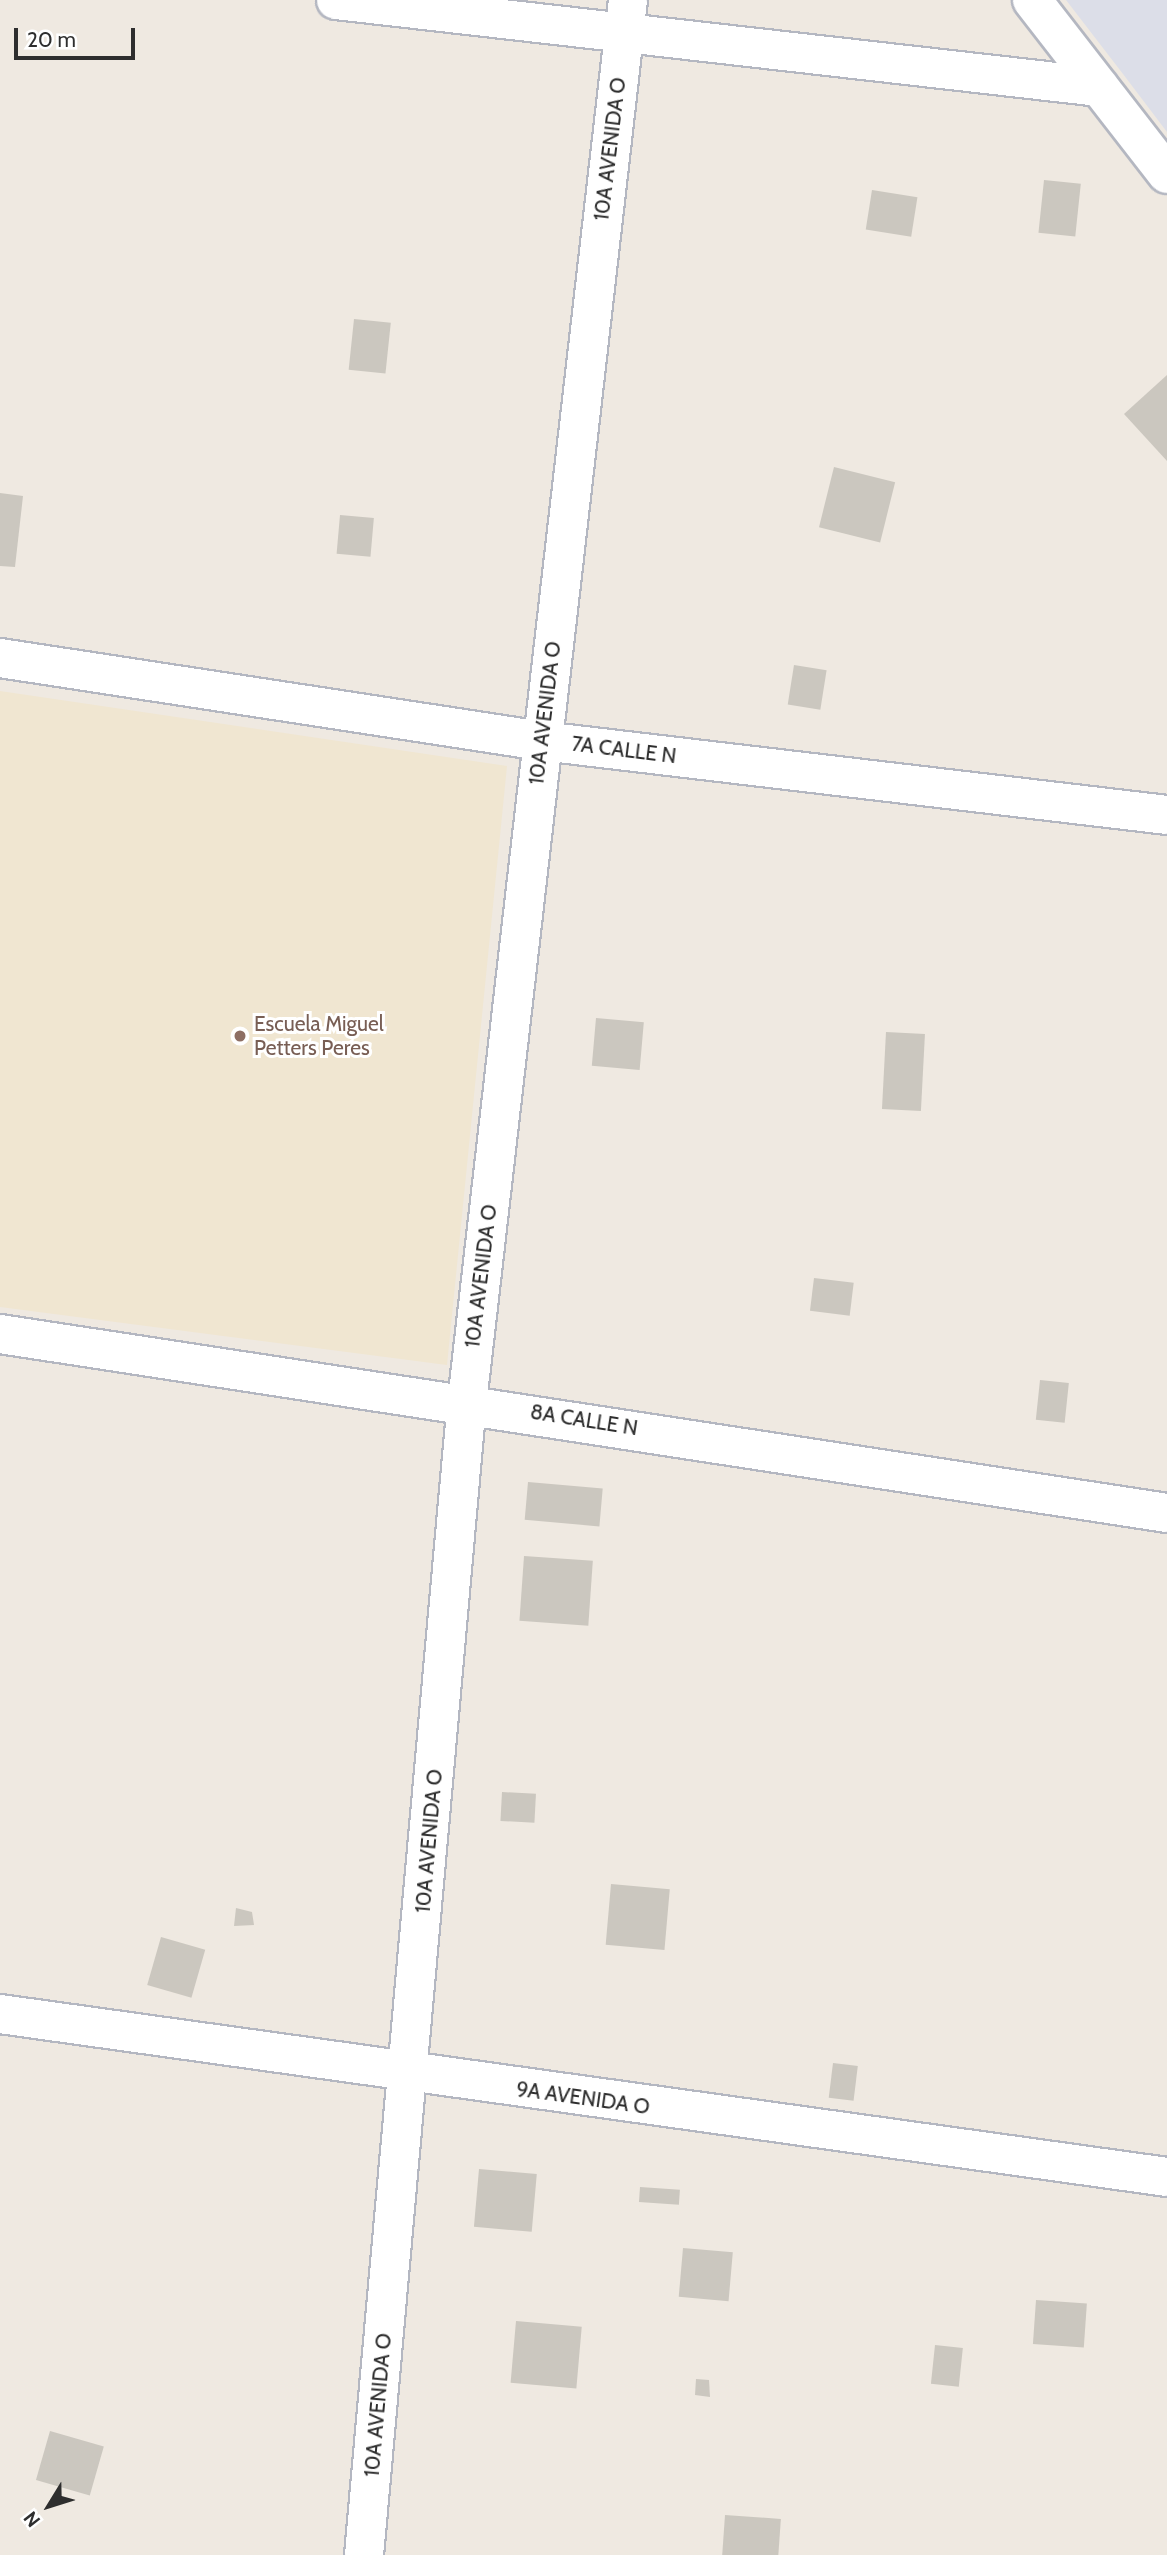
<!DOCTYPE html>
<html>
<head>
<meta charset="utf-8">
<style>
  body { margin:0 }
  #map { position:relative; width:1167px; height:2555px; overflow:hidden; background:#efe9e1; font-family:Cabin,sans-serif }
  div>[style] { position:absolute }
  .education>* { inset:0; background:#f0e6d1 }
  .airport>* { inset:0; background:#dcdee8 }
  .building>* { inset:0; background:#cbc7bf; transform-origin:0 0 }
  .roads { filter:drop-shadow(2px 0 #b4b7c1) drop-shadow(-2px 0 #b4b7c1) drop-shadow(0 2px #b4b7c1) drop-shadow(0 -2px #b4b7c1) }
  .minor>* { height:38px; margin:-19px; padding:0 19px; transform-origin:19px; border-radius:19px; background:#fff }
  .dots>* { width:19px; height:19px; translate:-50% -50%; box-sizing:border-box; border:4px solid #fff; border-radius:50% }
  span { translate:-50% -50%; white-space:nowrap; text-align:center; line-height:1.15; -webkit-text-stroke:6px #fff; paint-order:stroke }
  .street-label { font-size:21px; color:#2e2e2e }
  .education-label { font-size:21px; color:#785e54 }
  .left { translate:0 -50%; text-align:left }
  .north { position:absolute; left:14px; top:2471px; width:70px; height:70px; -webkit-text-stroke:5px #fff; paint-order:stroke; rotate:232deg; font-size:19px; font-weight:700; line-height:28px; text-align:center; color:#2e2e2e }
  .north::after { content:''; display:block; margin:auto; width:24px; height:32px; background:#2e2e2e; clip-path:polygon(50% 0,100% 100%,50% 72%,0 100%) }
  .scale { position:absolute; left:14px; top:28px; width:121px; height:32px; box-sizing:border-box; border:4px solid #2e2e2e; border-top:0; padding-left:9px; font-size:21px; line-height:24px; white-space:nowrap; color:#2e2e2e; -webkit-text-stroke:5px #fff; paint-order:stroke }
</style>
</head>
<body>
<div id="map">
  <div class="education">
    <i style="clip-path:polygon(0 691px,507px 766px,447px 1365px,0 1307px)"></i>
  </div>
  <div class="airport">
    <i style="clip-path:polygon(1066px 0,1167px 0,1167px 132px,1123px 74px)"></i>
  </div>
  <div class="building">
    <i style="left:1044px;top:180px;width:37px;height:53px;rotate:6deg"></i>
    <i style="left:872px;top:190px;width:46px;height:40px;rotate:9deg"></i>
    <i style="left:354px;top:319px;width:37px;height:51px;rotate:6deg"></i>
    <i style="clip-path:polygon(1167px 375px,1167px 461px,1124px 414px)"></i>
    <i style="left:834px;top:467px;width:63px;height:62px;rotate:14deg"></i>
    <i style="clip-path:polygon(0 493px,23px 496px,15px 567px,0 566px)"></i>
    <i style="left:340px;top:515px;width:34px;height:39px;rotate:5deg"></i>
    <i style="left:794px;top:665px;width:33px;height:40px;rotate:9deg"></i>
    <i style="left:596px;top:1018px;width:48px;height:48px;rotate:5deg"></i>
    <i style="left:886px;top:1032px;width:39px;height:77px;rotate:3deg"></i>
    <i style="left:814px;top:1278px;width:40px;height:33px;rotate:7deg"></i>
    <i style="left:1040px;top:1380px;width:29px;height:40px;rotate:6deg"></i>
    <i style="left:528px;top:1482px;width:75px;height:38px;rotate:5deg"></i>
    <i style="left:524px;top:1556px;width:69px;height:65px;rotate:4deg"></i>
    <i style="left:502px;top:1792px;width:34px;height:29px;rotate:3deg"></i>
    <i style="left:611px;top:1884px;width:59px;height:61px;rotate:5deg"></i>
    <i style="clip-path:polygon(236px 1908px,252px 1912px,254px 1925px,234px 1926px)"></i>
    <i style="left:161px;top:1937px;width:46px;height:50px;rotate:16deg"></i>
    <i style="left:833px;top:2063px;width:25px;height:35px;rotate:7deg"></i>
    <i style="left:479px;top:2169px;width:58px;height:58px;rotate:5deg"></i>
    <i style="left:640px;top:2187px;width:40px;height:15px;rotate:4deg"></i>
    <i style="left:683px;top:2248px;width:50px;height:49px;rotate:5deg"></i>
    <i style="left:1036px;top:2300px;width:51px;height:44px;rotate:4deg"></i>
    <i style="left:516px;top:2321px;width:66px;height:62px;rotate:5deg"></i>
    <i style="left:935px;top:2345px;width:28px;height:39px;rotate:6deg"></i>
    <i style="clip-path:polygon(696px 2379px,709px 2380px,710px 2397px,695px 2395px)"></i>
    <i style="left:50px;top:2431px;width:56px;height:51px;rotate:16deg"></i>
    <i style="left:725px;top:2515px;width:56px;height:40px;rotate:4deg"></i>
  </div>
  <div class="roads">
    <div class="minor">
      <i style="left:336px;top:0;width:768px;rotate:6.5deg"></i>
      <i style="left:1032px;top:0;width:220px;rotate:52.2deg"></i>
      <i style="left:0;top:658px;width:548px;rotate:8.71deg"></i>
      <i style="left:542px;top:741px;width:629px;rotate:6.75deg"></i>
      <i style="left:0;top:1334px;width:1181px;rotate:8.72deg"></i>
      <i style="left:0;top:2014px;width:1178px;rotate:7.95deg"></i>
      <i style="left:364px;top:2555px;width:1158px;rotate:-84.9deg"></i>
      <i style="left:467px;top:1402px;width:1411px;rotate:-83.45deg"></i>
    </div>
  </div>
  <div class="dots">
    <i style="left:240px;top:1036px;background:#8d6e63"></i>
  </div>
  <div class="street-label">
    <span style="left:610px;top:149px;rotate:-83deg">10A AVENIDA O</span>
    <span style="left:545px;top:713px;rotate:-83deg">10A AVENIDA O</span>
    <span style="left:624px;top:750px;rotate:7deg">7A CALLE N</span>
    <span style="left:481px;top:1276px;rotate:-83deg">10A AVENIDA O</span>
    <span style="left:584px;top:1420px;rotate:9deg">8A CALLE N</span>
    <span style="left:429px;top:1841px;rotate:-85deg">10A AVENIDA O</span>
    <span style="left:583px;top:2098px;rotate:8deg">9A AVENIDA O</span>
    <span style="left:378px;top:2405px;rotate:-85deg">10A AVENIDA O</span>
  </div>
  <div class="education-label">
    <span class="left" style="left:254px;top:1036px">Escuela Miguel<br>Petters Peres</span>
  </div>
  <div class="north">N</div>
  <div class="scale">20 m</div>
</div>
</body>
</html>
